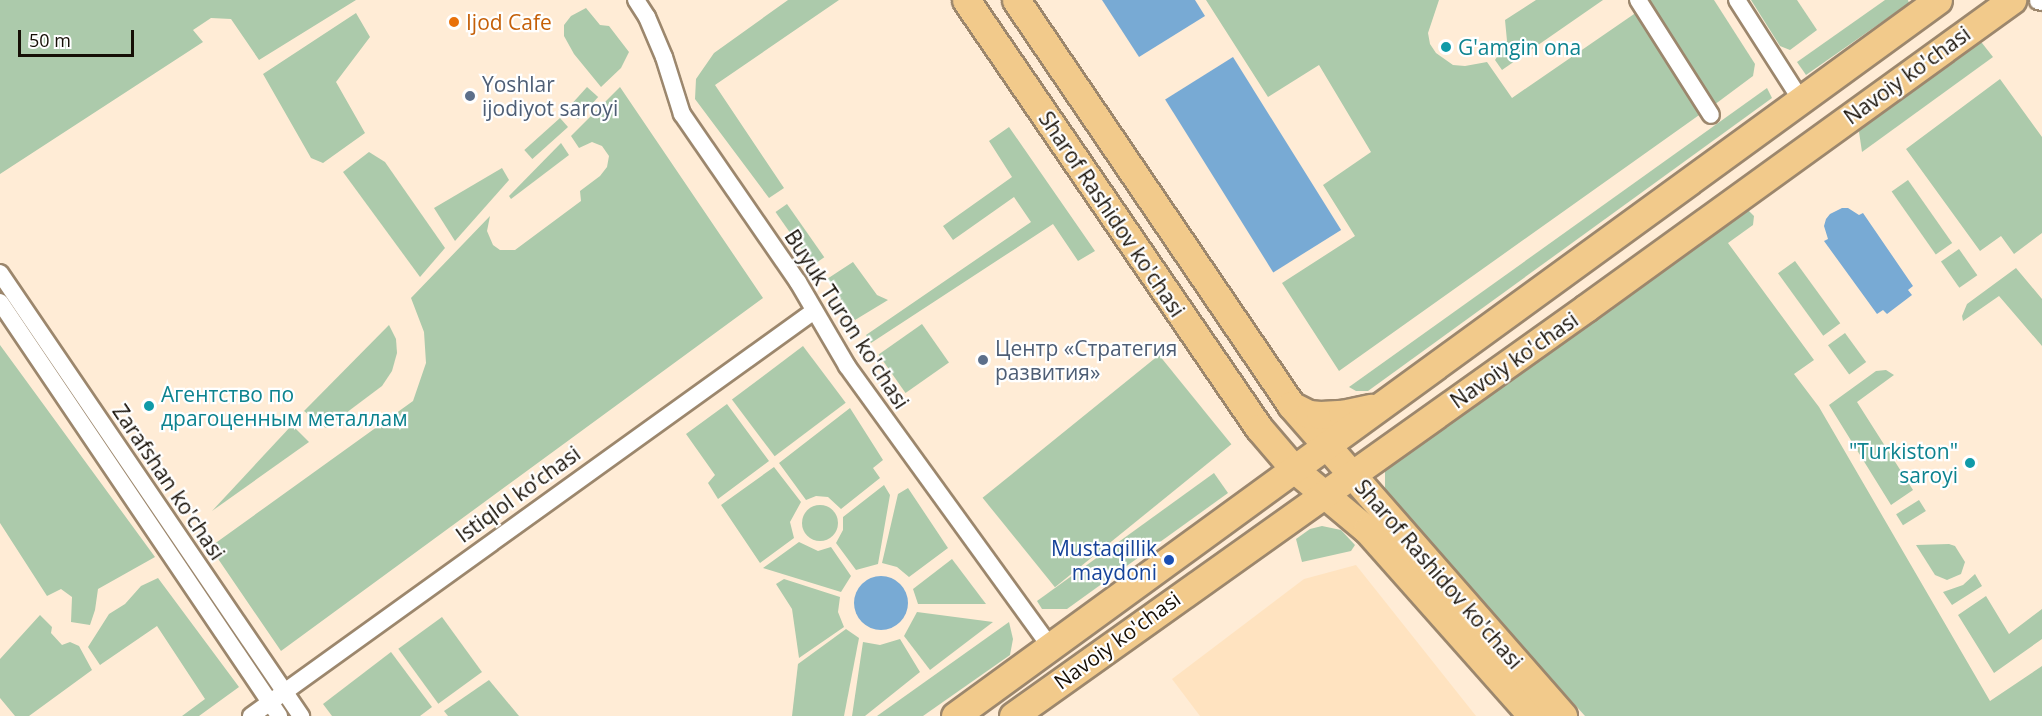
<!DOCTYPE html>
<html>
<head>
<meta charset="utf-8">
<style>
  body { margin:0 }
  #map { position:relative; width:2042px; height:716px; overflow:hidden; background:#ffecd6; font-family:"Open Sans",sans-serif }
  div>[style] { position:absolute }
  .built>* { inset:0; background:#ffe3c0 }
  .green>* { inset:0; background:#accaab; transform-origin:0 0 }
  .round { border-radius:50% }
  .water>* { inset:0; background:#78aad4; transform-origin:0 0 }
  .roads { filter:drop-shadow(2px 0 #9c876d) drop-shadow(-2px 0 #9c876d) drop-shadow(0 2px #9c876d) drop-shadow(0 -2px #9c876d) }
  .street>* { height:16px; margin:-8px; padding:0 8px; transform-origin:8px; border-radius:8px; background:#fff }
  .primary>* { height:27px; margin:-13.5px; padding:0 13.5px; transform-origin:13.5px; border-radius:13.5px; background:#f2ca8b }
  .dots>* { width:16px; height:16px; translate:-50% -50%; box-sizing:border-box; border:3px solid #fff; border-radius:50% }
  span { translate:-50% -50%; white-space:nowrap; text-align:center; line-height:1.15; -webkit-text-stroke:4.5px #fff; paint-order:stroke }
  .food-label { font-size:21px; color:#c56008 }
  .left { translate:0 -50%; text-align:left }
  .culture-label { font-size:21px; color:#0d838f }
  .right { translate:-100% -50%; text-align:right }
  .street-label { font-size:21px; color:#160f06 }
  .service-label { font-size:21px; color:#4e5e75 }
  .transit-label { font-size:21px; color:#164399 }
  .scale { position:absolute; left:18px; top:30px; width:116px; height:27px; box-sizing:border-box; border:3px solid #160f06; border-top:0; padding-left:8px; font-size:18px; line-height:21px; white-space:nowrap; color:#160f06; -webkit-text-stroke:4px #fff; paint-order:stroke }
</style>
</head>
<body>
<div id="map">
  <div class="built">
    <i style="clip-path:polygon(1356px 565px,1476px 716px,1200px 716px,1172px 679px,1304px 579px)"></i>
  </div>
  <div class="green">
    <i style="clip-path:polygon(0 0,356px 0,259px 60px,231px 19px,211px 18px,193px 30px,203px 42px,0 174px)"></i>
    <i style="clip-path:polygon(788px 0,839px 0,715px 85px,784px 188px,769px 198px,695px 99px,696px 79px,714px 53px)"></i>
    <i style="clip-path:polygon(1206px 0,1439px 0,1428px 33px,1430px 44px,1436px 53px,1453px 65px,1465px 66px,1487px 62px,1512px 98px,1637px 12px,1702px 113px,1339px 371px,1282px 283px,1355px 236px,1323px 185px,1371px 152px,1319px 65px,1268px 97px)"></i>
    <i style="clip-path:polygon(1536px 0,1603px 0,1502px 70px,1495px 60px,1507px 41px,1505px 20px)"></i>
    <i style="clip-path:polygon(1646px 0,1714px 0,1755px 64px,1753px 76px,1714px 105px)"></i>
    <i style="clip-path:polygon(1751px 0,1797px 0,1817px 30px,1790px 50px,1780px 46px)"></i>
    <i style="clip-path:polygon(1885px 0,1908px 0,1909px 3px,1806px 75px,1797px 62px)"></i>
    <i style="clip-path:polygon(586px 8px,600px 25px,609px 26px,629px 52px,621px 68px,601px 87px,574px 54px,564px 36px,564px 25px,571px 16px)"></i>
    <i style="clip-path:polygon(356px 13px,370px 37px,336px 82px,365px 133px,323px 163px,311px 158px,263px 74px)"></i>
    <i style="clip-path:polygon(1971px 42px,1982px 43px,1993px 57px,1862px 152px,1858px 125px)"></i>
    <i style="clip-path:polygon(2000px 79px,2042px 137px,2042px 233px,2014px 254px,2001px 236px,1980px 251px,1906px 149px)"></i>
    <i style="left:587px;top:87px;width:15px;height:30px;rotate:42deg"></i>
    <i style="clip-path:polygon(620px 87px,763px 298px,281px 651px,210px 547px,413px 401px,426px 363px,424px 332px,411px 298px,490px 216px,487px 231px,493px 245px,500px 250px,515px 250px,581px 201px,580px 191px,600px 176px,607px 167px,609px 156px,602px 146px,592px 142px,579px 148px,571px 136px)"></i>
    <i style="clip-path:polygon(1767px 88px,1772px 98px,1368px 391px,1356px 391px,1349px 387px)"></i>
    <i style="left:560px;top:118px;width:12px;height:48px;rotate:48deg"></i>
    <i style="clip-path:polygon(1009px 127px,1095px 251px,1078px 261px,1053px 224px,871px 343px,866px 335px,1031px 222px,1014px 197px,953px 240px,943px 226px,1012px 177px,989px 141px)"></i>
    <i style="clip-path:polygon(561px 143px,569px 155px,511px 199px,509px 196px)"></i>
    <i style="clip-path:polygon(369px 152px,385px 162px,445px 248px,420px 277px,343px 172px)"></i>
    <i style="clip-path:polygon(502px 168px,509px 180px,455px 241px,434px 208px)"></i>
    <i style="left:1908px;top:180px;width:77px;height:20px;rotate:55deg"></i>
    <i style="left:787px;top:204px;width:65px;height:14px;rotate:55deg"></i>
    <i style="clip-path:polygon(1748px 210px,1754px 216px,1753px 225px,1728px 243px,1814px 360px,1794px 374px,1819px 407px,1990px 701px,2042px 666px,2042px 716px,1585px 716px,1395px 504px,1385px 489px,1385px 467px,1420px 444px,1740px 211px)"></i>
    <i style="left:1959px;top:249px;width:32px;height:22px;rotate:55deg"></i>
    <i style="left:1795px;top:261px;width:77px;height:21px;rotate:54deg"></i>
    <i style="clip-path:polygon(853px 262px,877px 295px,888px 300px,855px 320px,827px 279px)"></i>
    <i style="clip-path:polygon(2016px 268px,2042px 299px,2042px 346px,1999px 296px,1963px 321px,1962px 316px,1967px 304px)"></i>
    <i style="left:922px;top:324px;width:47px;height:53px;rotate:55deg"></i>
    <i style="clip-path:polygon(389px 325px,396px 339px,397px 353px,392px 371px,382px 386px,326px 428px,304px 411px)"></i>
    <i style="left:1845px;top:333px;width:36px;height:21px;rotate:54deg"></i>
    <i style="clip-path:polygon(0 345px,155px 557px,98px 589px,95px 610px,90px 625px,71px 622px,72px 597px,61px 589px,47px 596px,0 523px)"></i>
    <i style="left:803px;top:346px;width:71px;height:89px;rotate:53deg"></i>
    <i style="left:1159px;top:355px;width:115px;height:227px;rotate:51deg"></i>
    <i style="clip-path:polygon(1886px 370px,1894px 375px,1857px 402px,1913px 490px,1891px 505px,1829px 405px,1876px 371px)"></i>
    <i style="clip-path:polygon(727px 404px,769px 461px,718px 499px,708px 483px,715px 475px,686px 434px)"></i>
    <i style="clip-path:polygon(850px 408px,883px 460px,873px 468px,880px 478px,841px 509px,828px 497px,816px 496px,806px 500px,779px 463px)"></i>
    <i style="clip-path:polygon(292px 425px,309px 442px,212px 511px)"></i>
    <i style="clip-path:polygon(774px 467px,801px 502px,790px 522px,794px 538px,760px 563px,721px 505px)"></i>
    <i style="clip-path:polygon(1214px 473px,1228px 493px,1067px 609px,1042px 609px,1037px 601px)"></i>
    <i style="clip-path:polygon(884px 485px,890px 495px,878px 564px,856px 570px,836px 543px,843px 530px,843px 517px)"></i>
    <i style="clip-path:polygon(908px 488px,948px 548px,909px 577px,897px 567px,882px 563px,898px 494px)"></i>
    <i style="left:1919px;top:500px;width:13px;height:27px;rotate:58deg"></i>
    <i class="round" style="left:802px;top:505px;width:36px;height:36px"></i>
    <i style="clip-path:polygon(1322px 526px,1341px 530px,1355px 545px,1351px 551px,1302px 562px,1296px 539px,1310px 529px)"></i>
    <i style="clip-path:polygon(799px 542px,818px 551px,831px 547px,851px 576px,841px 592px,763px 568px)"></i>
    <i style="clip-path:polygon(1949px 544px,1955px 546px,1965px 562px,1961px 574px,1947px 580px,1935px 575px,1916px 545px)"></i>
    <i style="clip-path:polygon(952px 559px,986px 604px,918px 604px,913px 589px)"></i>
    <i style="clip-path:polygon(1975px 574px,1982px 586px,1952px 605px,1943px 592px,1963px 585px)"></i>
    <i style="clip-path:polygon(158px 578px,239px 687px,199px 716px,182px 716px,205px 699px,157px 626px,100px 665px,88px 647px,109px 614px,125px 604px,141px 586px)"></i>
    <i style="clip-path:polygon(784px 579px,840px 597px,838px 612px,844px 627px,799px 658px,792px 609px,776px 584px)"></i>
    <i style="clip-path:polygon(1986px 596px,2009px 634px,2042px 609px,2042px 639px,1994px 673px,1958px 615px)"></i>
    <i style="clip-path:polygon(917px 612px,993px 622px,930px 670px,904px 636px)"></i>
    <i style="clip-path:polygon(40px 615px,52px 627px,51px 633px,62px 645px,70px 642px,79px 646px,92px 670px,29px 716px,15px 716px,0 698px,0 659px)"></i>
    <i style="left:442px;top:617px;width:68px;height:54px;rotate:54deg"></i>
    <i style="clip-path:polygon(1009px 622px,1013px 639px,1010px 655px,923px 716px,877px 716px)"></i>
    <i style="clip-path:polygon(846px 629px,859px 638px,844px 716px,792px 716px,798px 664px)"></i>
    <i style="clip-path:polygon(900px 639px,920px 672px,865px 716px,852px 716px,863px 642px,880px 645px)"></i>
    <i style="clip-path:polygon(391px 652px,432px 707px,420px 716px,332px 716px,323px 704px)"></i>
    <i style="clip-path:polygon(489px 680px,519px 716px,448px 716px,444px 711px)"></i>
  </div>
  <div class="water">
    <i style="clip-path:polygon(1102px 0,1195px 0,1205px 16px,1139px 57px)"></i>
    <i style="left:1233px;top:57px;width:204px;height:80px;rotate:58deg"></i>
    <i style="clip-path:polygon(1842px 208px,1848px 208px,1859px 215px,1863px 213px,1913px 286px,1908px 290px,1912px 295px,1887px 314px,1883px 310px,1877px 314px,1824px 241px,1828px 239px,1824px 226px,1826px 219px,1830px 214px)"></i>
    <i class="round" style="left:854px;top:576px;width:54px;height:54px"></i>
  </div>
  <div class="roads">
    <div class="street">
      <i style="left:636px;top:0;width:20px;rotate:57deg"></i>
      <i style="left:647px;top:17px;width:43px;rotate:67deg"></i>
      <i style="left:664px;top:57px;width:60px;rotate:72.5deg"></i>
      <i style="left:682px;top:114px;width:204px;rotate:55.4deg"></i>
      <i style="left:798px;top:282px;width:97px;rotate:59.7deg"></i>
      <i style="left:847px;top:366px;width:346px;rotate:54.1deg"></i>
      <i style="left:1638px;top:0;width:136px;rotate:57.6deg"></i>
      <i style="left:1737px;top:0;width:119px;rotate:57.4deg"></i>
      <i style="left:2038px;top:1px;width:4px;rotate:14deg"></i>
      <i style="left:0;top:273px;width:536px;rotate:55.81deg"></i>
      <i style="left:0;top:302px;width:499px;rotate:56deg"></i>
      <i style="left:251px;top:716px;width:694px;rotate:-35.73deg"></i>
    </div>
    <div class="primary">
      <i style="left:966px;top:0;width:519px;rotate:55.61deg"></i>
      <i style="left:1259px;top:428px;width:54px;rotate:49.5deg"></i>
      <i style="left:1294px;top:469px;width:95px;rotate:39.9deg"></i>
      <i style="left:1367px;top:530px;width:249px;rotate:48.4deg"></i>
      <i style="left:1016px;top:0;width:490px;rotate:55.8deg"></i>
      <i style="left:1291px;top:405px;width:413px;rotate:48.8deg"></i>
      <i style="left:1291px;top:405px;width:20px;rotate:27deg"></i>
      <i style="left:1309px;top:414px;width:11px;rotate:5deg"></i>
      <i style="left:1320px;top:415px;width:22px;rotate:-3deg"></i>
      <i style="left:1342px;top:414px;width:30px;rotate:-12deg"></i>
      <i style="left:955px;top:716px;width:1216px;rotate:-36.07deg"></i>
      <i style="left:1013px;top:716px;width:703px;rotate:-35.45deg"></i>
      <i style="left:1586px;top:308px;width:526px;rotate:-35.87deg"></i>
    </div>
  </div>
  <div class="dots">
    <i style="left:454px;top:22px;background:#e8710a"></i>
    <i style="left:1446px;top:47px;background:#0f9aa8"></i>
    <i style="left:470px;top:96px;background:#5c6f8a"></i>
    <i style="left:983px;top:360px;background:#5c6f8a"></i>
    <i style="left:149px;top:406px;background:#0f9aa8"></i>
    <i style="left:1970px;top:463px;background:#0f9aa8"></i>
    <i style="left:1169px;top:560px;background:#1a4fb4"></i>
  </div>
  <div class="food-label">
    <span class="left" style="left:466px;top:22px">Ijod Cafe</span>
  </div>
  <div class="culture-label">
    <span class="left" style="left:1458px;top:47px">G'amgin ona</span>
    <span class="left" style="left:161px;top:406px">Агентство по<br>драгоценным металлам</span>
    <span class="right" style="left:1958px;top:463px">"Turkiston"<br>saroyi</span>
  </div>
  <div class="street-label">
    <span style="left:1907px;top:75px;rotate:-36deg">Navoiy ko'chasi</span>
    <span style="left:1112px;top:214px;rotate:56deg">Sharof Rashidov ko'chasi</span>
    <span style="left:847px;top:319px;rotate:57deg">Buyuk Turon ko'chasi</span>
    <span style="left:1514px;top:360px;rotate:-35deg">Navoiy ko'chasi</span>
    <span style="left:169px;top:482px;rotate:56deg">Zarafshan ko'chasi</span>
    <span style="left:518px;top:494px;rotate:-36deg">Istiqlol ko‘chasi</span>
    <span style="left:1439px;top:574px;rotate:49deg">Sharof Rashidov ko'chasi</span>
    <span style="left:1117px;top:640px;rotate:-36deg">Navoiy ko'chasi</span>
  </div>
  <div class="service-label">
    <span class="left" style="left:482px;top:96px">Yoshlar<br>ijodiyot saroyi</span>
    <span class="left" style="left:995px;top:360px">Центр «Стратегия<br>развития»</span>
  </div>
  <div class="transit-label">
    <span class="right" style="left:1157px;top:560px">Mustaqillik<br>maydoni</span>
  </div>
  <div class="scale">50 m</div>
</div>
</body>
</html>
